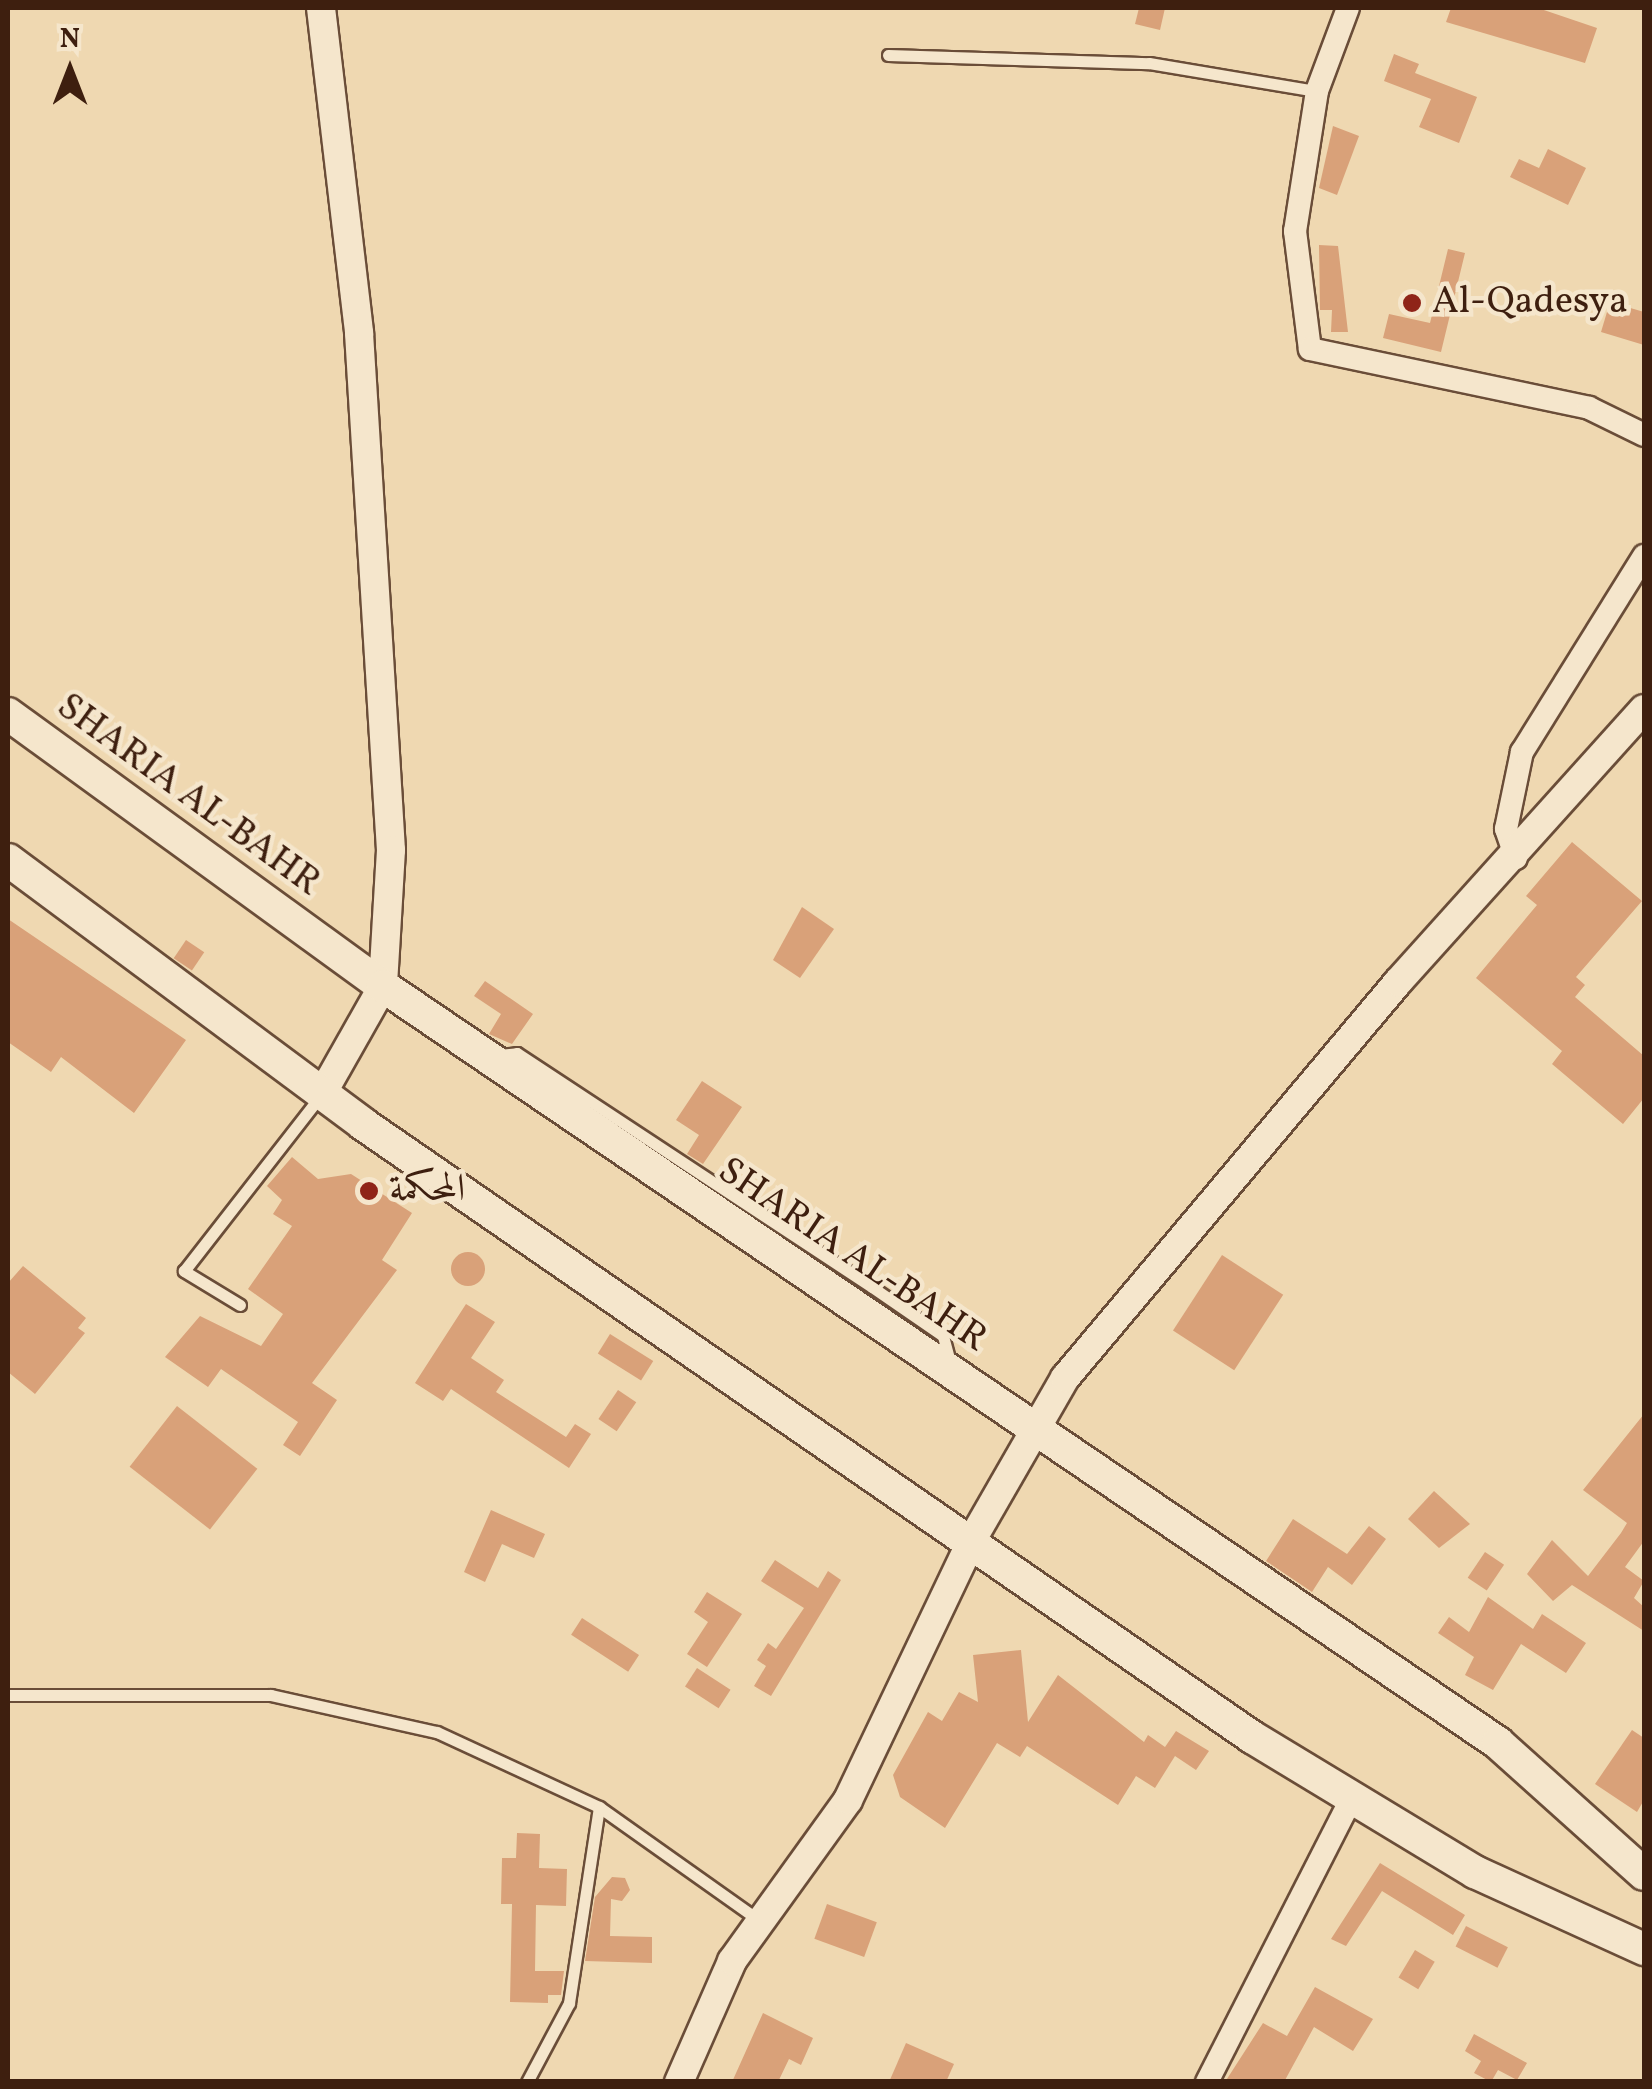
<!DOCTYPE html>
<html>
<head>
<meta charset="utf-8">
<style>
  body { margin:0 }
  #map { position:relative; width:1652px; height:2089px; overflow:hidden; background:#efd8b1; font-family:Vollkorn,Amiri,serif }
  div>[style] { position:absolute }
  .building>* { inset:0; background:#d9a179; transform-origin:0 0 }
  .round { border-radius:50% }
  .roads { filter:drop-shadow(2px 0 #6a4d38) drop-shadow(-2px 0 #6a4d38) drop-shadow(0 2px #6a4d38) drop-shadow(0 -2px #6a4d38) }
  .service>* { height:11px; margin:-5.5px; padding:0 5.5px; transform-origin:5.5px; border-radius:5.5px; background:#f5e6cc }
  .minor>* { height:22px; margin:-11px; padding:0 11px; transform-origin:11px; border-radius:11px; background:#f5e6cc }
  .tertiary>* { height:28px; margin:-14px; padding:0 14px; transform-origin:14px; border-radius:14px; background:#f5e6cc }
  .secondary>* { height:32px; margin:-16px; padding:0 16px; transform-origin:16px; border-radius:16px; background:#f5e6cc }
  .dots>* { width:28px; height:28px; translate:-50% -50%; box-sizing:border-box; border:5px solid #f5e6cc; border-radius:50% }
  span { translate:-50% -50%; white-space:nowrap; text-align:center; line-height:1.15; -webkit-text-stroke:9px #f5e6cc; paint-order:stroke }
  .poi-label { font-size:38px; color:#3e1f0f }
  .left { translate:0 -50%; text-align:left }
  .street-label { font-size:38px; color:#3e1f0f }
  .frame { position:absolute; inset:0; border:10px solid #3e1f0f; pointer-events:none }
  .north { position:absolute; left:20px; top:20px; width:100px; height:100px; -webkit-text-stroke:8px #f5e6cc; paint-order:stroke; rotate:0deg; font-size:28px; font-weight:700; line-height:40px; text-align:center; color:#3e1f0f }
  .north::after { content:''; display:block; margin:auto; width:35px; height:45px; background:#3e1f0f; clip-path:polygon(50% 0,100% 100%,50% 72%,0 100%) }
</style>
</head>
<body>
<div id="map">
  <div class="building">
    <i style="clip-path:polygon(1139px 8px,1165px 8px,1160px 30px,1135px 24px)"></i>
    <i style="clip-path:polygon(1451px 8px,1538px 8px,1597px 28px,1585px 63px,1446px 22px)"></i>
    <i style="clip-path:polygon(1394px 54px,1419px 64px,1415px 73px,1477px 97px,1459px 143px,1419px 127px,1431px 99px,1384px 81px)"></i>
    <i style="clip-path:polygon(1333px 126px,1359px 136px,1337px 195px,1319px 188px)"></i>
    <i style="clip-path:polygon(1548px 149px,1586px 168px,1568px 205px,1510px 177px,1519px 159px,1539px 168px)"></i>
    <i style="clip-path:polygon(1319px 245px,1338px 246px,1348px 332px,1331px 332px,1332px 310px,1320px 310px)"></i>
    <i style="clip-path:polygon(1448px 249px,1465px 253px,1441px 352px,1383px 338px,1389px 314px,1430px 323px)"></i>
    <i style="clip-path:polygon(1610px 302px,1644px 312px,1644px 345px,1601px 332px)"></i>
    <i style="clip-path:polygon(1572px 842px,1642px 901px,1576px 977px,1585px 985px,1575px 997px,1644px 1056px,1644px 1098px,1623px 1124px,1552px 1064px,1562px 1051px,1476px 978px,1537px 905px,1526px 896px)"></i>
    <i style="clip-path:polygon(802px 907px,834px 929px,800px 978px,773px 960px)"></i>
    <i style="clip-path:polygon(8px 919px,186px 1040px,134px 1113px,61px 1057px,51px 1072px,8px 1042px)"></i>
    <i style="left:186px;top:940px;width:22px;height:22px;rotate:34deg"></i>
    <i style="clip-path:polygon(485px 981px,533px 1014px,512px 1044px,489px 1034px,501px 1014px,474px 996px)"></i>
    <i style="clip-path:polygon(702px 1081px,742px 1107px,703px 1164px,687px 1154px,699px 1135px,676px 1120px)"></i>
    <i style="clip-path:polygon(292px 1157px,318px 1179px,351px 1174px,412px 1213px,382px 1260px,397px 1270px,312px 1383px,337px 1400px,300px 1456px,283px 1445px,298px 1422px,221px 1369px,208px 1387px,165px 1357px,200px 1316px,261px 1346px,283px 1314px,248px 1289px,292px 1226px,273px 1214px,282px 1200px,267px 1186px)"></i>
    <i class="round" style="left:451px;top:1252px;width:34px;height:34px"></i>
    <i style="left:1222px;top:1255px;width:73px;height:90px;rotate:33deg"></i>
    <i style="clip-path:polygon(23px 1266px,86px 1318px,78px 1328px,85px 1333px,35px 1394px,8px 1372px,8px 1283px)"></i>
    <i style="clip-path:polygon(466px 1304px,495px 1322px,471px 1358px,504px 1380px,496px 1392px,566px 1437px,575px 1424px,591px 1434px,569px 1468px,451px 1389px,443px 1401px,415px 1383px)"></i>
    <i style="left:610px;top:1334px;width:51px;height:23px;rotate:32deg"></i>
    <i style="left:618px;top:1390px;width:22px;height:35px;rotate:34deg"></i>
    <i style="left:177px;top:1406px;width:102px;height:77px;rotate:38deg"></i>
    <i style="clip-path:polygon(1644px 1414px,1644px 1541px,1625px 1567px,1644px 1581px,1634px 1598px,1644px 1607px,1644px 1631px,1572px 1585px,1553px 1601px,1527px 1574px,1552px 1540px,1588px 1576px,1621px 1533px,1627px 1523px,1583px 1490px)"></i>
    <i style="clip-path:polygon(1434px 1491px,1470px 1524px,1439px 1548px,1408px 1519px)"></i>
    <i style="clip-path:polygon(491px 1510px,545px 1534px,534px 1558px,502px 1544px,485px 1582px,464px 1572px)"></i>
    <i style="clip-path:polygon(1293px 1519px,1347px 1554px,1369px 1526px,1386px 1539px,1352px 1585px,1328px 1567px,1312px 1592px,1266px 1561px)"></i>
    <i style="left:1485px;top:1552px;width:23px;height:31px;rotate:34deg"></i>
    <i style="clip-path:polygon(775px 1560px,818px 1588px,828px 1571px,841px 1580px,771px 1696px,754px 1686px,766px 1666px,757px 1660px,768px 1643px,776px 1649px,804px 1608px,761px 1581px)"></i>
    <i style="clip-path:polygon(707px 1592px,742px 1614px,707px 1667px,687px 1654px,708px 1622px,694px 1612px)"></i>
    <i style="clip-path:polygon(1488px 1597px,1533px 1629px,1542px 1614px,1586px 1643px,1566px 1673px,1521px 1644px,1493px 1690px,1465px 1675px,1474px 1657px,1438px 1633px,1449px 1617px,1469px 1632px)"></i>
    <i style="left:582px;top:1618px;width:68px;height:20px;rotate:33deg"></i>
    <i style="clip-path:polygon(1021px 1650px,1028px 1722px,1058px 1675px,1144px 1742px,1148px 1735px,1165px 1747px,1176px 1731px,1209px 1751px,1196px 1770px,1175px 1756px,1155px 1788px,1136px 1776px,1118px 1805px,1027px 1746px,1020px 1757px,997px 1743px,945px 1828px,900px 1797px,893px 1775px,928px 1712px,942px 1721px,959px 1692px,978px 1702px,973px 1655px)"></i>
    <i style="left:697px;top:1668px;width:40px;height:22px;rotate:33deg"></i>
    <i style="clip-path:polygon(1632px 1730px,1644px 1738px,1644px 1800px,1637px 1812px,1595px 1784px)"></i>
    <i style="clip-path:polygon(517px 1833px,540px 1834px,539px 1868px,567px 1869px,566px 1906px,536px 1905px,535px 1971px,564px 1971px,561px 1995px,548px 1995px,548px 2003px,510px 2002px,512px 1904px,501px 1904px,502px 1858px,516px 1858px)"></i>
    <i style="clip-path:polygon(1380px 1863px,1465px 1915px,1453px 1935px,1382px 1891px,1346px 1946px,1331px 1939px)"></i>
    <i style="clip-path:polygon(612px 1877px,625px 1878px,630px 1890px,622px 1901px,611px 1899px,610px 1936px,652px 1937px,652px 1963px,585px 1961px,595px 1897px)"></i>
    <i style="left:827px;top:1904px;width:53px;height:37px;rotate:20deg"></i>
    <i style="left:1466px;top:1926px;width:47px;height:23px;rotate:27deg"></i>
    <i style="left:1415px;top:1950px;width:23px;height:32px;rotate:31deg"></i>
    <i style="clip-path:polygon(1315px 1987px,1373px 2019px,1353px 2051px,1314px 2027px,1284px 2082px,1225px 2082px,1263px 2023px,1287px 2036px)"></i>
    <i style="clip-path:polygon(763px 2013px,813px 2038px,801px 2065px,789px 2059px,778px 2082px,732px 2082px)"></i>
    <i style="clip-path:polygon(1474px 2034px,1527px 2063px,1517px 2080px,1498px 2070px,1491px 2082px,1474px 2073px,1481px 2061px,1465px 2051px)"></i>
    <i style="clip-path:polygon(906px 2043px,954px 2064px,946px 2082px,889px 2082px)"></i>
  </div>
  <div class="roads">
    <div class="service">
      <i style="left:888px;top:55px;width:261px;rotate:1.8deg"></i>
      <i style="left:1149px;top:63px;width:170px;rotate:9.5deg"></i>
      <i style="left:499px;top:1055px;width:18px;rotate:-6deg"></i>
      <i style="left:517px;top:1053px;width:425px;rotate:33.4deg"></i>
      <i style="left:872px;top:1287px;width:86px;rotate:34.6deg"></i>
      <i style="left:943px;top:1336px;width:28px;rotate:75deg"></i>
      <i style="left:240px;top:1305px;width:66px;rotate:-148.7deg"></i>
      <i style="left:184px;top:1271px;width:223px;rotate:-52.1deg"></i>
      <i style="left:8px;top:1695px;width:263px"></i>
      <i style="left:271px;top:1695px;width:170px;rotate:12.6deg"></i>
      <i style="left:437px;top:1732px;width:179px;rotate:24.8deg"></i>
      <i style="left:599px;top:1807px;width:197px;rotate:35.3deg"></i>
      <i style="left:527px;top:2082px;width:89px;rotate:-62deg"></i>
      <i style="left:569px;top:2003px;width:198px;rotate:-81.3deg"></i>
    </div>
    <div class="minor">
      <i style="left:1348px;top:8px;width:89px;rotate:110.5deg"></i>
      <i style="left:1317px;top:91px;width:142px;rotate:98.9deg"></i>
      <i style="left:1295px;top:231px;width:119px;rotate:82.8deg"></i>
      <i style="left:1310px;top:349px;width:285px;rotate:11.9deg"></i>
      <i style="left:1589px;top:408px;width:61px;rotate:26.1deg"></i>
      <i style="left:1516px;top:858px;width:31px;rotate:-109deg"></i>
      <i style="left:1506px;top:829px;width:79px;rotate:-78.3deg"></i>
      <i style="left:1522px;top:752px;width:231px;rotate:-58.1deg"></i>
      <i style="left:1207px;top:2082px;width:320px;rotate:-63deg"></i>
    </div>
    <div class="tertiary">
      <i style="left:321px;top:8px;width:327px;rotate:83.3deg"></i>
      <i style="left:359px;top:333px;width:518px;rotate:86.46deg"></i>
      <i style="left:391px;top:850px;width:136px;rotate:93.4deg"></i>
      <i style="left:383px;top:986px;width:122px;rotate:119.5deg"></i>
      <i style="left:679px;top:2082px;width:132px;rotate:-66.3deg"></i>
      <i style="left:732px;top:1961px;width:198px;rotate:-54.2deg"></i>
      <i style="left:848px;top:1800px;width:290px;rotate:-64.5deg"></i>
      <i style="left:973px;top:1538px;width:185px;rotate:-60.1deg"></i>
      <i style="left:1065px;top:1378px;width:517px;rotate:-49.94deg"></i>
      <i style="left:1398px;top:982px;width:367px;rotate:-48deg"></i>
    </div>
    <div class="secondary">
      <i style="left:8px;top:714px;width:463px;rotate:36deg"></i>
      <i style="left:383px;top:986px;width:1348px;rotate:34.17deg"></i>
      <i style="left:1498px;top:1743px;width:196px;rotate:41.9deg"></i>
      <i style="left:8px;top:860px;width:442px;rotate:36.6deg"></i>
      <i style="left:363px;top:1124px;width:1080px;rotate:34.59deg"></i>
      <i style="left:1252px;top:1737px;width:261px;rotate:31.2deg"></i>
      <i style="left:1475px;top:1872px;width:186px;rotate:24.5deg"></i>
    </div>
  </div>
  <div class="dots">
    <i style="left:1412px;top:303px;background:#8f2418"></i>
    <i style="left:369px;top:1191px;background:#8f2418"></i>
  </div>
  <div class="poi-label">
    <span class="left" style="left:1432px;top:303px">Al-Qadesya</span>
    <span class="left" style="left:389px;top:1191px">المحكمة</span>
  </div>
  <div class="street-label">
    <span style="left:188px;top:796px;rotate:36deg">SHARIA AL-BAHR</span>
    <span style="left:852px;top:1256px;rotate:34deg">SHARIA AL-BAHR</span>
  </div>
  <div class="frame"></div>
  <div class="north">N</div>
</div>
</body>
</html>
